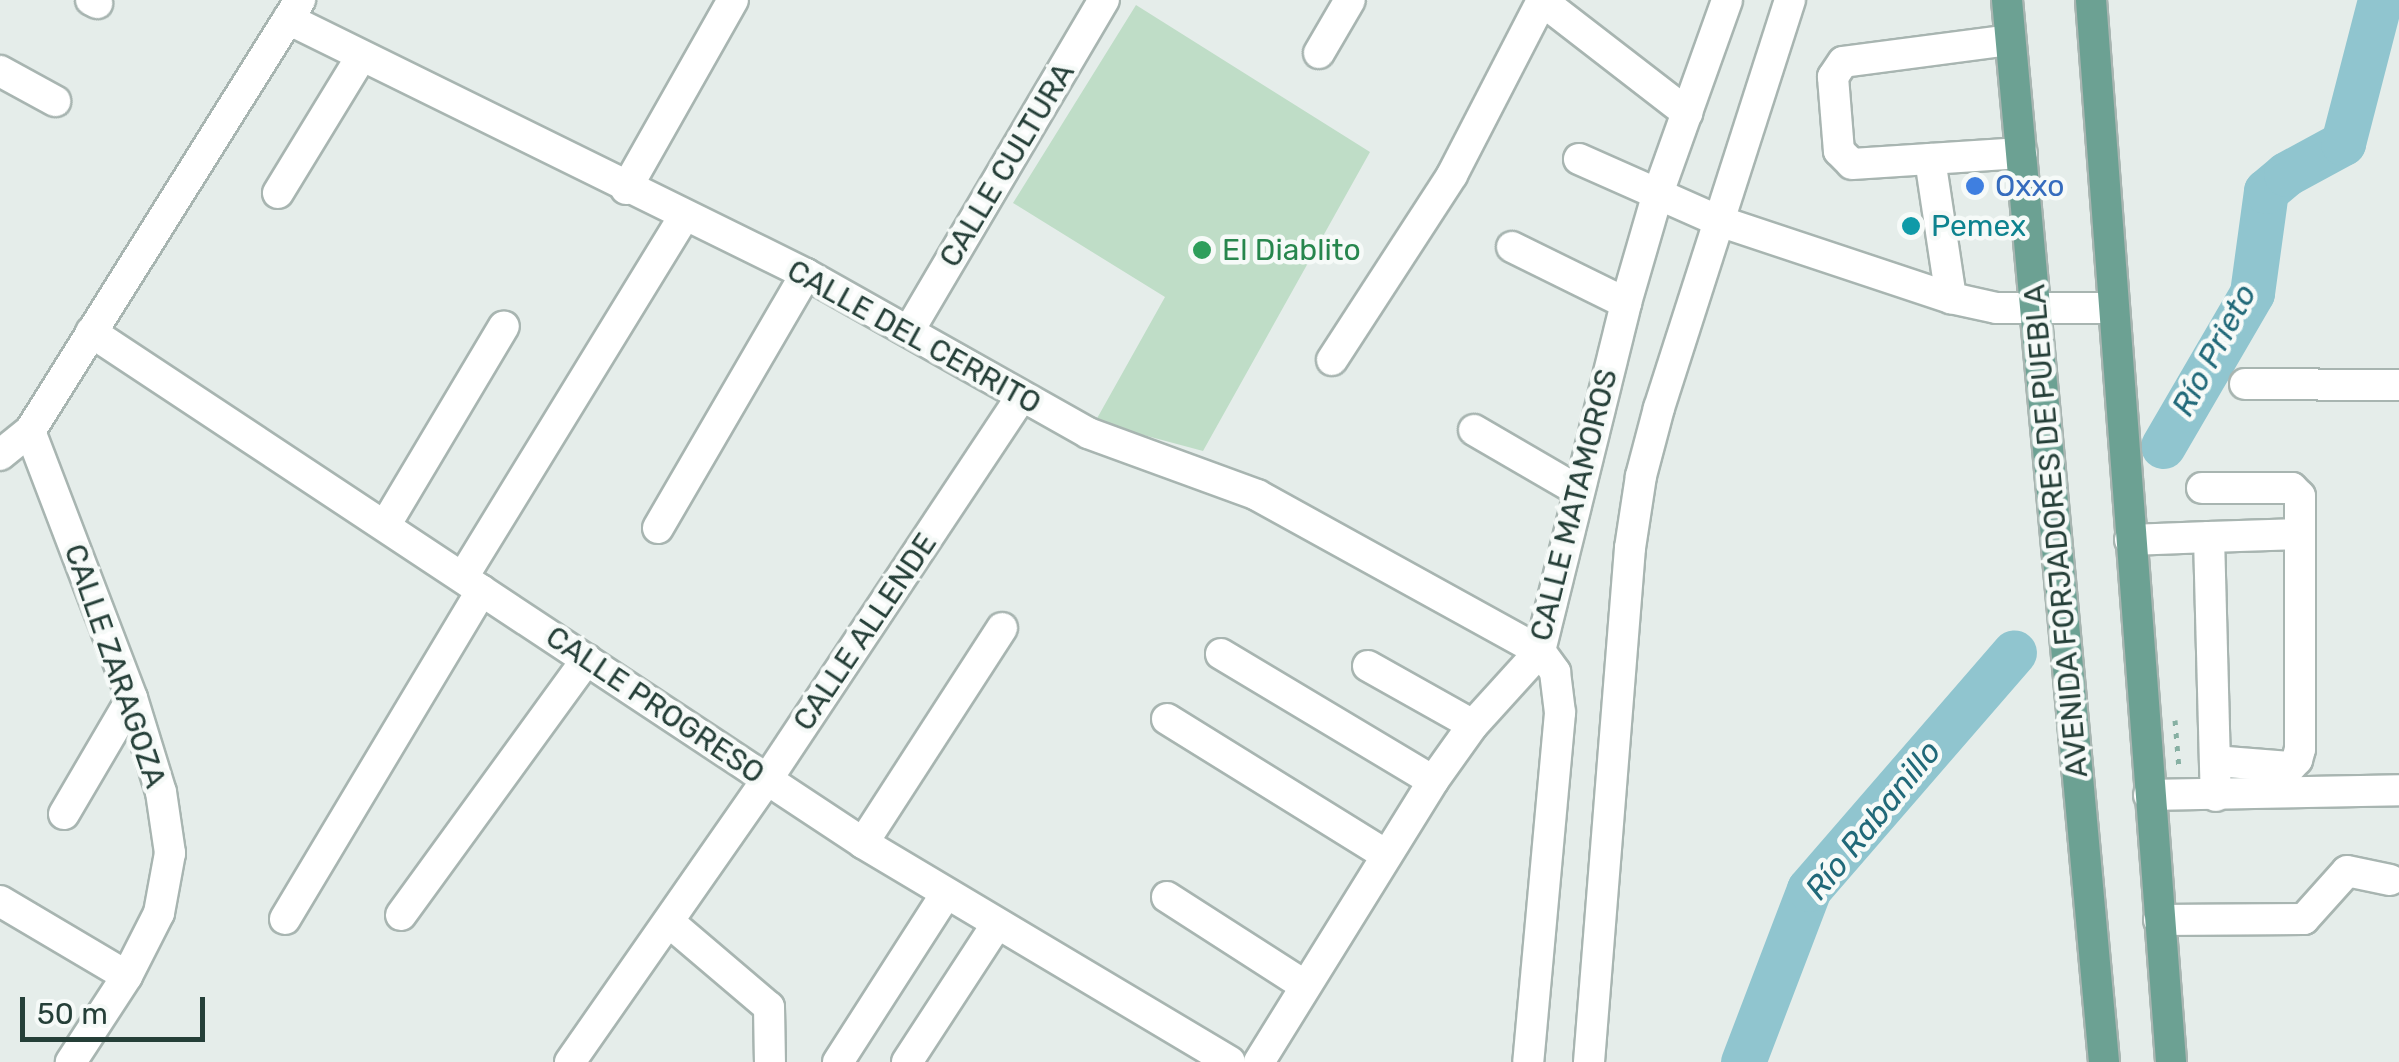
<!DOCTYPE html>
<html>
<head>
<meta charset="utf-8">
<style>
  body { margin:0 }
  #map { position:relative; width:2399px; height:1062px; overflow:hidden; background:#e5edea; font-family:Rubik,sans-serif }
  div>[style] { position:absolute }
  .green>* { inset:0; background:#bfddc7 }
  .river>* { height:45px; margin:-22.5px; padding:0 22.5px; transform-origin:22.5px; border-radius:22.5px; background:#90c5cf }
  .path>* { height:5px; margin-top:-2.5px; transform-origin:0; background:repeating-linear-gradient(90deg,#87b0a3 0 5px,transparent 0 13px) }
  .roads { filter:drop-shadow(2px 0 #a8b5b1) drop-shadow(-2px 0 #a8b5b1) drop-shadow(0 2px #a8b5b1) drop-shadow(0 -2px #a8b5b1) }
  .minor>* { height:30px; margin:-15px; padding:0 15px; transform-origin:15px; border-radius:15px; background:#fff }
  .major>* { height:30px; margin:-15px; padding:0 15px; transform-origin:15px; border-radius:15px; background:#6ca193 }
  .dots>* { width:28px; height:28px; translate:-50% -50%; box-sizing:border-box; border:5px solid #f6faf8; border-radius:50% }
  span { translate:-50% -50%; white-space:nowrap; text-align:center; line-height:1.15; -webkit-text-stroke:9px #f6faf8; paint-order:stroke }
  .street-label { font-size:30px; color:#253f38 }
  .shop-label { font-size:30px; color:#366cbe }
  .left { translate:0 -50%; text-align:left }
  .culture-label { font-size:30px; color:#0d838f }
  .leisure-label { font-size:30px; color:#27864d }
  .water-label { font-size:32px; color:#216979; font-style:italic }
  .scale { position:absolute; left:20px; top:997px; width:185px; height:45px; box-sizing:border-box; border:5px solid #253f38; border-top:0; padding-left:12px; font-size:30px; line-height:35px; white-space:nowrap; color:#253f38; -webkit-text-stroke:8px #f6faf8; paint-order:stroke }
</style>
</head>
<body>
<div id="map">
  <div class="green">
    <i style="clip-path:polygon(1136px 5px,1370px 152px,1203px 451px,1095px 422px,1165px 297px,1013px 203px)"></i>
  </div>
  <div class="river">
    <i style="left:2163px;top:446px;width:177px;rotate:-59.8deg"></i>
    <i style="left:2252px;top:293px;width:103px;rotate:-82.2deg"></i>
    <i style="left:2266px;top:191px;width:26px;rotate:-40deg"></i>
    <i style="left:2286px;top:174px;width:65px;rotate:-28.5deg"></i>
    <i style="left:2343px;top:143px;width:148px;rotate:-75.5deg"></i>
    <i style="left:1743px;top:1062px;width:185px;rotate:-69.1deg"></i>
    <i style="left:1809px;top:889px;width:313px;rotate:-49.1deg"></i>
  </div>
  <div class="path">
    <i style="left:2175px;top:720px;width:49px;rotate:85.3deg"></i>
  </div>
  <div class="roads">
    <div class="minor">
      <i style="left:91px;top:0;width:7px;rotate:27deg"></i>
      <i style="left:1541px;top:0;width:185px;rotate:37.7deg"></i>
      <i style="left:288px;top:19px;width:577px;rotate:26.21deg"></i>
      <i style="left:806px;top:274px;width:324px;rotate:29.4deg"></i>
      <i style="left:1088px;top:433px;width:180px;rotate:20.1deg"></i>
      <i style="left:1257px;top:495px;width:323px;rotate:28.9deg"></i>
      <i style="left:1540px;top:651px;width:26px;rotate:54deg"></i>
      <i style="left:1555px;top:672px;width:41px;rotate:83deg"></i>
      <i style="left:1560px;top:713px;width:350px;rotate:95.2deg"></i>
      <i style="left:2010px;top:40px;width:168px;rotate:172.5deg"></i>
      <i style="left:1843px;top:62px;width:18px;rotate:124deg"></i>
      <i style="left:1833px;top:77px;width:74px;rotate:85.4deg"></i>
      <i style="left:1839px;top:151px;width:18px;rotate:45deg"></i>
      <i style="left:1852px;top:164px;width:170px;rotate:-3.7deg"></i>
      <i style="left:1319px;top:53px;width:61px;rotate:-59.7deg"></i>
      <i style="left:0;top:71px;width:63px;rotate:28.6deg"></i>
      <i style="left:1579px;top:159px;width:153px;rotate:23.9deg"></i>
      <i style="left:1719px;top:221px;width:244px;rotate:18.4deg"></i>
      <i style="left:1951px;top:298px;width:46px;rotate:12.5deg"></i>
      <i style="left:1996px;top:308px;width:118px"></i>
      <i style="left:1930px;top:159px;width:141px;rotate:81.4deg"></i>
      <i style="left:626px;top:189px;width:217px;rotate:-60.5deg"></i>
      <i style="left:278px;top:193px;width:159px;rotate:-58.6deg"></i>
      <i style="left:1512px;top:247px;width:127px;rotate:26.2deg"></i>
      <i style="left:910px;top:329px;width:382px;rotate:-59.5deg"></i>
      <i style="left:91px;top:332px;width:926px;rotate:33.5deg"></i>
      <i style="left:863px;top:843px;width:427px;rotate:30.8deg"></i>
      <i style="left:1332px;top:360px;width:221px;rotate:-57deg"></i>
      <i style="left:1452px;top:175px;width:196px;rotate:-62.7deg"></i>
      <i style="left:2245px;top:384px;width:154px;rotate:0.4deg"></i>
      <i style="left:1474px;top:430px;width:119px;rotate:30.2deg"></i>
      <i style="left:30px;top:431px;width:286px;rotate:69.1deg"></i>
      <i style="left:132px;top:698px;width:98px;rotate:72.9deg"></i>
      <i style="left:161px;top:792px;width:62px;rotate:81.6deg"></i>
      <i style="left:170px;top:853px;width:61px;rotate:100.4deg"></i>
      <i style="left:159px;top:913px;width:71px;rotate:116.9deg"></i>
      <i style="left:127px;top:976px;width:103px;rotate:123.1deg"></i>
      <i style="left:0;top:455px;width:38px;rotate:-39deg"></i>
      <i style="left:30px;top:431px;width:509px;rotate:-57.93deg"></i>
      <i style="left:2202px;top:488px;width:90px"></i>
      <i style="left:2292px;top:488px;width:11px;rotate:45deg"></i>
      <i style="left:2300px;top:496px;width:38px;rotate:90deg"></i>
      <i style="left:386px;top:524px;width:230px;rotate:-59.2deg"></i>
      <i style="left:658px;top:528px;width:294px;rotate:-59.8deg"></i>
      <i style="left:2209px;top:537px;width:91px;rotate:-1.9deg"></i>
      <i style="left:2300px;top:534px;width:215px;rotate:90deg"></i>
      <i style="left:2300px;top:749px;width:11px;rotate:105deg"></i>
      <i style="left:2297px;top:760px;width:10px;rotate:135deg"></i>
      <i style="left:2290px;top:767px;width:74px;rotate:-175.4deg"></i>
      <i style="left:2130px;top:540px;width:79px;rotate:-2.2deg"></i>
      <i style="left:2209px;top:537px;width:259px;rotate:88.5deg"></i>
      <i style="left:463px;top:577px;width:423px;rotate:-58.5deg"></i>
      <i style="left:1221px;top:654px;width:247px;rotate:30.9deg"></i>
      <i style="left:1368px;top:666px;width:120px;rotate:29.3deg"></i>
      <i style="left:1167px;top:719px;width:258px;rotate:31.8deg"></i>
      <i style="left:2149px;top:795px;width:250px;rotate:-1.1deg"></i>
      <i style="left:64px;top:814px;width:134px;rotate:-59.6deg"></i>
      <i style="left:863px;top:843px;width:256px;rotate:-57.1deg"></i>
      <i style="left:1167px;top:897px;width:163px;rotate:32.7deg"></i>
      <i style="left:0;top:901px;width:147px;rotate:30.6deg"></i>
      <i style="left:401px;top:915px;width:316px;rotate:-54deg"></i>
      <i style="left:285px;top:919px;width:383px;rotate:-59.1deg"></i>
      <i style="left:2159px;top:920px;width:145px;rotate:-0.4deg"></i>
      <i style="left:2304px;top:919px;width:64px;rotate:-48.1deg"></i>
      <i style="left:2347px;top:871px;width:44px;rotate:11.8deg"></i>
      <i style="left:669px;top:922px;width:131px;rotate:40.4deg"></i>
      <i style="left:769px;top:1007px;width:55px;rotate:89deg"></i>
      <i style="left:570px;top:1062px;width:343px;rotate:-55.1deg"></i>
      <i style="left:766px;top:781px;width:461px;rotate:-56.4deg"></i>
      <i style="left:838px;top:1062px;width:200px;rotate:-57.3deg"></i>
      <i style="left:907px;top:1062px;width:165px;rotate:-56.9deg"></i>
      <i style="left:1259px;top:1062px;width:331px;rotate:-58.2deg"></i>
      <i style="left:1433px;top:781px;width:69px;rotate:-54.5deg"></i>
      <i style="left:1473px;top:725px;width:100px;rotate:-47.8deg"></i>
      <i style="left:1540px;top:651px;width:358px;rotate:-76.1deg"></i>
      <i style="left:1626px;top:303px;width:111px;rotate:-73.8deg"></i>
      <i style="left:1657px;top:196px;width:208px;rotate:-70.3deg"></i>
      <i style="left:1589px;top:1062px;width:516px;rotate:-85.44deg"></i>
      <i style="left:1630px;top:548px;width:73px;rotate:-81.3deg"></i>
      <i style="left:1641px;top:476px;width:70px;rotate:-75.2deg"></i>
      <i style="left:1659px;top:408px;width:429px;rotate:-72.2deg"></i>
    </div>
    <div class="major">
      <i style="left:2007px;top:0;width:1066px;rotate:84.78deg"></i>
      <i style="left:2091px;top:0;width:1065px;rotate:85.69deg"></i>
    </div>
  </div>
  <div class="dots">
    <i style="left:1975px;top:186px;background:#3f7fe0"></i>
    <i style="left:1911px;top:226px;background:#0f9aa8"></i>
    <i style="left:1202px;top:250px;background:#2e9e5b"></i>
  </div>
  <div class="street-label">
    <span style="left:1007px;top:165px;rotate:-59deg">CALLE CULTURA</span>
    <span style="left:914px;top:337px;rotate:29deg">CALLE DEL CERRITO</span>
    <span style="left:1574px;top:505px;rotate:-76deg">CALLE MATAMOROS</span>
    <span style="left:2056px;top:531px;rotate:-95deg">AVENIDA FORJADORES DE PUEBLA</span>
    <span style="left:865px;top:632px;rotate:-56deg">CALLE ALLENDE</span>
    <span style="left:115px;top:666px;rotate:71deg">CALLE ZARAGOZA</span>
    <span style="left:655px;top:705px;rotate:34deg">CALLE PROGRESO</span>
  </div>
  <div class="shop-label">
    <span class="left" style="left:1995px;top:186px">Oxxo</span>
  </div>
  <div class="culture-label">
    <span class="left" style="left:1931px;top:226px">Pemex</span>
  </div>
  <div class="leisure-label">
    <span class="left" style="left:1222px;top:250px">El Diablito</span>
  </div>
  <div class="water-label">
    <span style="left:2214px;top:350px;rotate:-62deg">Río Prieto</span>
    <span style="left:1873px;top:820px;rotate:-51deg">Río Rabanillo</span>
  </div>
  <div class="scale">50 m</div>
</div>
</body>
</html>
